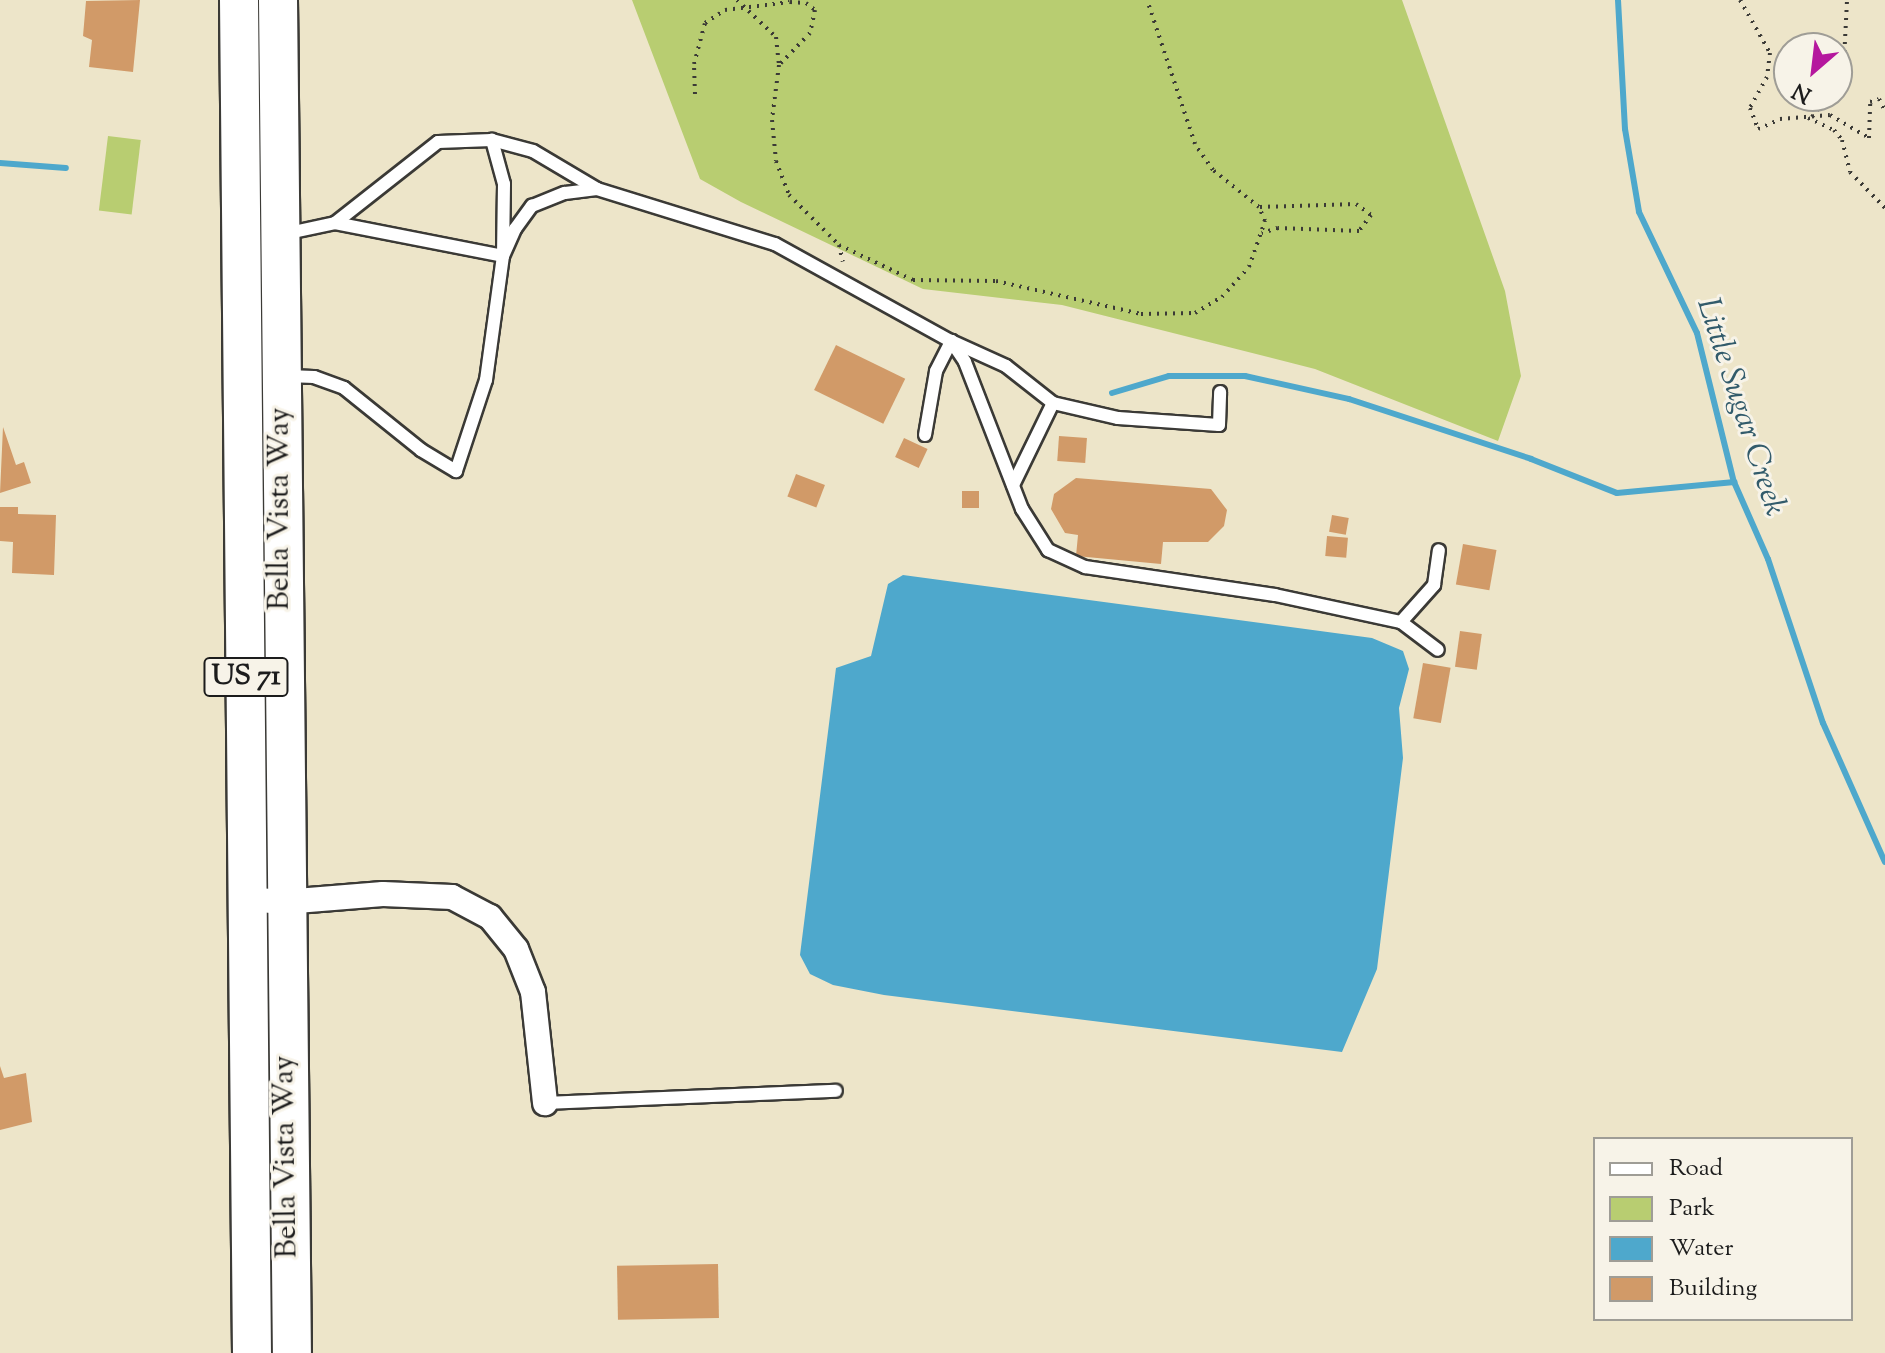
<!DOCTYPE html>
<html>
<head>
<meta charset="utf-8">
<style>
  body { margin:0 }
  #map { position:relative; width:1885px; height:1353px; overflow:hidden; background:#ede5c9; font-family:"Sorts Mill Goudy",serif }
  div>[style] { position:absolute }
  .green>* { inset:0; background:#b8cd71; transform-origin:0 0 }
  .water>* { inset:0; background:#4ea8cc }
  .stream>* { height:6px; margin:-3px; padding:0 3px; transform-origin:3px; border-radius:3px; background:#4ea8cc }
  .building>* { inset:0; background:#d19a68; transform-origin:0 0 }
  .path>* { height:4px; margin-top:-2px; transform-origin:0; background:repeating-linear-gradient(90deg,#3b3a36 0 2px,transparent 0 8px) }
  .roads { filter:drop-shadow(2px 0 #3b3a36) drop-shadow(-2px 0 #3b3a36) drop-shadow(0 2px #3b3a36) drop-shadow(0 -2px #3b3a36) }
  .lane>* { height:12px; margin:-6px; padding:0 6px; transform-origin:6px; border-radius:6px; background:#fff }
  .street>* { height:24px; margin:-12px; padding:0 12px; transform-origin:12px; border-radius:12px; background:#fff }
  .primary>* { height:38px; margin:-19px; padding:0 19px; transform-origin:19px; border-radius:19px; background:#fff }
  span { translate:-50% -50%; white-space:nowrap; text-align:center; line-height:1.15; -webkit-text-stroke:6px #f7f3e8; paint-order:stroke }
  .shield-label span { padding:2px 6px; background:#f7f3e8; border:2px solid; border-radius:6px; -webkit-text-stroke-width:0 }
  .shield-label { font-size:28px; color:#1c1c1c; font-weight:700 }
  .street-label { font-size:30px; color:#1c1c1c }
  .water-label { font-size:32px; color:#325b6b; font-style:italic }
  .legend { position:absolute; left:1593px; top:1137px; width:260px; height:184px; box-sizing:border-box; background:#f7f3e8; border:2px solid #9f9d96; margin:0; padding:10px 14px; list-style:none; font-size:24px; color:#1c1c1c }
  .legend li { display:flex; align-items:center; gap:16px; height:40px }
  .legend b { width:40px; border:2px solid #9f9d96 }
  .north { position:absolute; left:1773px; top:32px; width:80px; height:80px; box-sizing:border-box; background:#f7f3e8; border:2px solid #9f9d96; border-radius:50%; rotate:208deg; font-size:22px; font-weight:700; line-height:32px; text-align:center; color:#1c1c1c }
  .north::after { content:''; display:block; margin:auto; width:28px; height:36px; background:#b5179e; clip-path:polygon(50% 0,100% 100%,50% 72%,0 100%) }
</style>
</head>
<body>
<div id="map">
  <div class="green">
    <i style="clip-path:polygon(632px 0,1402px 0,1505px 291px,1521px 376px,1498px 441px,1315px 369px,1062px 305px,923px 289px,741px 202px,700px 179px)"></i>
    <i style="left:108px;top:136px;width:33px;height:75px;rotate:7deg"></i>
  </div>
  <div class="water">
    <i style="clip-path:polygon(903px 575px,1372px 638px,1403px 651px,1409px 669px,1399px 708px,1403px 758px,1377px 969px,1342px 1052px,884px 995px,833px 985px,810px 974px,800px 955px,836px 668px,871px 656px,888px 584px)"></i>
  </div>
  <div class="stream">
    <i style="left:1618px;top:0;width:129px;rotate:86.9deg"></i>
    <i style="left:1625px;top:129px;width:84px;rotate:80.4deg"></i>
    <i style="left:1639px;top:212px;width:134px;rotate:64.4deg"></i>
    <i style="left:1697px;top:333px;width:154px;rotate:76.1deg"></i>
    <i style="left:1734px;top:482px;width:84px;rotate:66.2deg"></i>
    <i style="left:1768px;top:559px;width:173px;rotate:71.5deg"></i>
    <i style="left:1823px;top:723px;width:152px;rotate:66deg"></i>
    <i style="left:0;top:163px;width:66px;rotate:4.3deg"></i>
    <i style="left:1112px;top:393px;width:59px;rotate:-16.6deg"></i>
    <i style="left:1169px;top:376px;width:76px"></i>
    <i style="left:1245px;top:376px;width:107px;rotate:12.5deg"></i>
    <i style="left:1349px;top:399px;width:192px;rotate:18.2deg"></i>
    <i style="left:1531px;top:459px;width:92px;rotate:21.6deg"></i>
    <i style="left:1617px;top:493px;width:118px;rotate:-5.4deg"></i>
  </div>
  <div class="building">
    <i style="clip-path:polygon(140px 0,133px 72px,89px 67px,92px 40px,83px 36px,86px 1px)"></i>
    <i style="left:836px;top:345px;width:77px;height:50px;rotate:26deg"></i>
    <i style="clip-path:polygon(3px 427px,16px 465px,24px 462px,31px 483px,0 493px)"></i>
    <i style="left:1059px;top:436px;width:28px;height:25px;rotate:4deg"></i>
    <i style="left:904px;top:438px;width:26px;height:21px;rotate:25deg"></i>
    <i style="left:796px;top:474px;width:31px;height:24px;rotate:21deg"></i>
    <i style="clip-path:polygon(1076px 478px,1211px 489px,1227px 510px,1224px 526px,1208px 542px,1163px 542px,1161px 564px,1076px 556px,1078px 535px,1065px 533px,1051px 509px,1054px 494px)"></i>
    <i style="left:962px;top:491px;width:17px;height:17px"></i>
    <i style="clip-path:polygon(0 507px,18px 507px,18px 514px,56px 515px,54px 575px,12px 573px,13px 542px,0 541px)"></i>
    <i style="left:1332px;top:515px;width:17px;height:17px;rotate:10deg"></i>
    <i style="left:1327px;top:536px;width:21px;height:20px;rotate:5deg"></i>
    <i style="left:1463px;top:544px;width:34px;height:41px;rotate:10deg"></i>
    <i style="left:1460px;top:631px;width:22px;height:36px;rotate:8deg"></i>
    <i style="left:1423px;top:663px;width:28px;height:56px;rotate:10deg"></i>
    <i style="clip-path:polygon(0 1066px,4px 1078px,26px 1073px,32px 1122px,0 1130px)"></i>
    <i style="left:718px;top:1264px;width:54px;height:101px;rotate:89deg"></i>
  </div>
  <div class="path">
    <i style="left:737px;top:0;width:54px;rotate:43.5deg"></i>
    <i style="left:776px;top:37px;width:28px;rotate:84deg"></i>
    <i style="left:779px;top:65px;width:55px;rotate:97.3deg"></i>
    <i style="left:772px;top:120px;width:41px;rotate:84.4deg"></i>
    <i style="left:776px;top:161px;width:36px;rotate:69deg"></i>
    <i style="left:789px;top:195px;width:71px;rotate:45deg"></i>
    <i style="left:839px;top:245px;width:82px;rotate:25.3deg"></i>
    <i style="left:913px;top:280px;width:83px;rotate:0.7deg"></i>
    <i style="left:996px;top:281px;width:149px;rotate:12.8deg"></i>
    <i style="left:1141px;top:314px;width:54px;rotate:-1.1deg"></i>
    <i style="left:1195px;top:313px;width:31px;rotate:-31deg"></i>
    <i style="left:1222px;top:297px;width:40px;rotate:-48deg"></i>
    <i style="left:1249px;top:267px;width:49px;rotate:-70.8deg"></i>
    <i style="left:1265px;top:221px;width:15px;rotate:-113deg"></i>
    <i style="left:1259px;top:207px;width:59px;rotate:-141.2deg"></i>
    <i style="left:1213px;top:170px;width:32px;rotate:-125deg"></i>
    <i style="left:1195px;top:144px;width:152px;rotate:-108.4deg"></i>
    <i style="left:1740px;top:0;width:61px;rotate:60.5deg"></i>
    <i style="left:1770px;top:53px;width:24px;rotate:97deg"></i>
    <i style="left:1767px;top:77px;width:35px;rotate:119deg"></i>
    <i style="left:1750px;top:108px;width:22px;rotate:69deg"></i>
    <i style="left:1758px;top:129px;width:24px;rotate:-24deg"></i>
    <i style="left:1780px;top:119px;width:50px;rotate:-4.6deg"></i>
    <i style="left:1830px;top:115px;width:45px;rotate:30.5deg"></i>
    <i style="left:1869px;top:138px;width:36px;rotate:-88deg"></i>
    <i style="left:1870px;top:102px;width:9px;rotate:-18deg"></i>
    <i style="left:1879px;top:99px;width:13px;rotate:63deg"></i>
    <i style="left:1837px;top:74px;width:16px;rotate:-63deg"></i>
    <i style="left:1844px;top:60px;width:60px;rotate:-87.1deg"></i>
    <i style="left:695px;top:94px;width:30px;rotate:-92deg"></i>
    <i style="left:694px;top:64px;width:42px;rotate:-75deg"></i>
    <i style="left:705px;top:23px;width:24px;rotate:-33deg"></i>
    <i style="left:725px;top:10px;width:65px;rotate:-7deg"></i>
    <i style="left:790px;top:2px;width:16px;rotate:4deg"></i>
    <i style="left:806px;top:3px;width:11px;rotate:38deg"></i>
    <i style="left:815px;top:10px;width:24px;rotate:102deg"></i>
    <i style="left:810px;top:33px;width:45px;rotate:134.1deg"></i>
    <i style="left:1812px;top:117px;width:26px;rotate:-54deg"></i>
    <i style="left:1808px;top:118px;width:29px;rotate:25deg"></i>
    <i style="left:1834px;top:130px;width:13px;rotate:51deg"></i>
    <i style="left:1842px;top:140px;width:33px;rotate:76deg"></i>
    <i style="left:1850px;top:172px;width:50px;rotate:45.8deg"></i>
    <i style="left:1260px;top:207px;width:96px;rotate:-1.8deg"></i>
    <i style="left:1356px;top:204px;width:19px;rotate:36deg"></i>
    <i style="left:1371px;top:215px;width:20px;rotate:127deg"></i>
    <i style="left:1359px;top:231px;width:81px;rotate:-177.9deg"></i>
    <i style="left:1278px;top:228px;width:17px;rotate:163deg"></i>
    <i style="left:839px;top:245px;width:17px;rotate:77deg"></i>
  </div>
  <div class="roads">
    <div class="lane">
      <i style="left:335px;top:223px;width:171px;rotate:11.1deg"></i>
      <i style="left:503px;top:256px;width:72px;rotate:-89.2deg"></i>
      <i style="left:504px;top:184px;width:46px;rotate:-105.3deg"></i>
      <i style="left:284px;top:234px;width:52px;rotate:-12.2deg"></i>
      <i style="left:335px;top:223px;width:131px;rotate:-38.2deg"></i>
      <i style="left:438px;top:142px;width:54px;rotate:-2.1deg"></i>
      <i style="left:492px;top:140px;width:42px;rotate:15deg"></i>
      <i style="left:533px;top:151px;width:74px;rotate:30.7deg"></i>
      <i style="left:597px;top:189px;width:186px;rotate:17.2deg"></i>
      <i style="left:775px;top:244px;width:201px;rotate:28.9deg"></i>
      <i style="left:951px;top:341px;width:25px;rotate:56deg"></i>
      <i style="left:965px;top:362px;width:158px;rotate:68.8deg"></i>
      <i style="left:1022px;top:509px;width:49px;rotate:57.6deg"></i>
      <i style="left:1048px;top:550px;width:41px;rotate:24.7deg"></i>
      <i style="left:1085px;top:567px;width:192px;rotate:8.4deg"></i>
      <i style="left:1275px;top:595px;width:129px;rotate:12.1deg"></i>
      <i style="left:1401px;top:622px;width:50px;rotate:-48.3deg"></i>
      <i style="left:1434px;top:585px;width:35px;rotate:-82deg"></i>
      <i style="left:287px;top:376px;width:27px;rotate:2deg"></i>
      <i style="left:314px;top:377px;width:32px;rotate:20deg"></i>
      <i style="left:344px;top:388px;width:99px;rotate:38.8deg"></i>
      <i style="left:421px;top:450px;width:41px;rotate:31deg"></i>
      <i style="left:456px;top:471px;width:96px;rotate:-71.8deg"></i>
      <i style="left:486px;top:380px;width:125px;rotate:-82.2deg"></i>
      <i style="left:503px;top:256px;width:30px;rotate:-66deg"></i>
      <i style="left:515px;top:229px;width:29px;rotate:-54deg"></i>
      <i style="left:532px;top:206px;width:35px;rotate:-22deg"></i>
      <i style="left:565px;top:193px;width:32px;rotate:-7deg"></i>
      <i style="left:925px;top:435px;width:65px;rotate:-80.2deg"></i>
      <i style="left:936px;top:371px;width:34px;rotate:-63deg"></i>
      <i style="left:951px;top:341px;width:60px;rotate:24.4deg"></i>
      <i style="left:1006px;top:366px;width:60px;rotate:38.2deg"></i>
      <i style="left:1053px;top:403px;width:67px;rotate:13deg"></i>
      <i style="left:1118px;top:418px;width:101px;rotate:4deg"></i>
      <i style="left:1219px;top:425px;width:33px;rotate:-88deg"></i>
      <i style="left:1013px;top:485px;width:91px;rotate:-64deg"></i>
      <i style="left:1401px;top:622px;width:46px;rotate:37.1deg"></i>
      <i style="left:545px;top:1103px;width:291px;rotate:-2.4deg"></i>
    </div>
    <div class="street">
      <i style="left:248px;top:899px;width:36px;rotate:5deg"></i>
      <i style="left:284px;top:902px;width:99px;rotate:-4.6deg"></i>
      <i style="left:383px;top:894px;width:69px;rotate:2.5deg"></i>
      <i style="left:452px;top:897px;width:43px;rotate:27.8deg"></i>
      <i style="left:490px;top:917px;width:41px;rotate:50.9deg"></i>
      <i style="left:516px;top:949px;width:46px;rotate:68.4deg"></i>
      <i style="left:533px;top:992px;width:112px;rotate:83.8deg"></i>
    </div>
    <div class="primary">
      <i style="left:239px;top:0;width:1353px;rotate:89.45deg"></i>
      <i style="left:278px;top:0;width:1353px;rotate:89.41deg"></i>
    </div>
  </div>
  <div class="shield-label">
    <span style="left:246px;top:677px">US 71</span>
  </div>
  <div class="street-label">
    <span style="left:281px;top:509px;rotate:-90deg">Bella Vista Way</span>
    <span style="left:287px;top:1157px;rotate:-91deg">Bella Vista Way</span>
  </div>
  <div class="water-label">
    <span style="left:1740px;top:407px;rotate:72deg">Little Sugar Creek</span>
  </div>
  <ul class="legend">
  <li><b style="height:10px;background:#fff"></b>Road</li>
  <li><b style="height:22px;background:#b8cd71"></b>Park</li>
  <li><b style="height:22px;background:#4ea8cc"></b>Water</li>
  <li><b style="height:22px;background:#d19a68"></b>Building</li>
  </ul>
  <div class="north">N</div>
</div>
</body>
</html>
